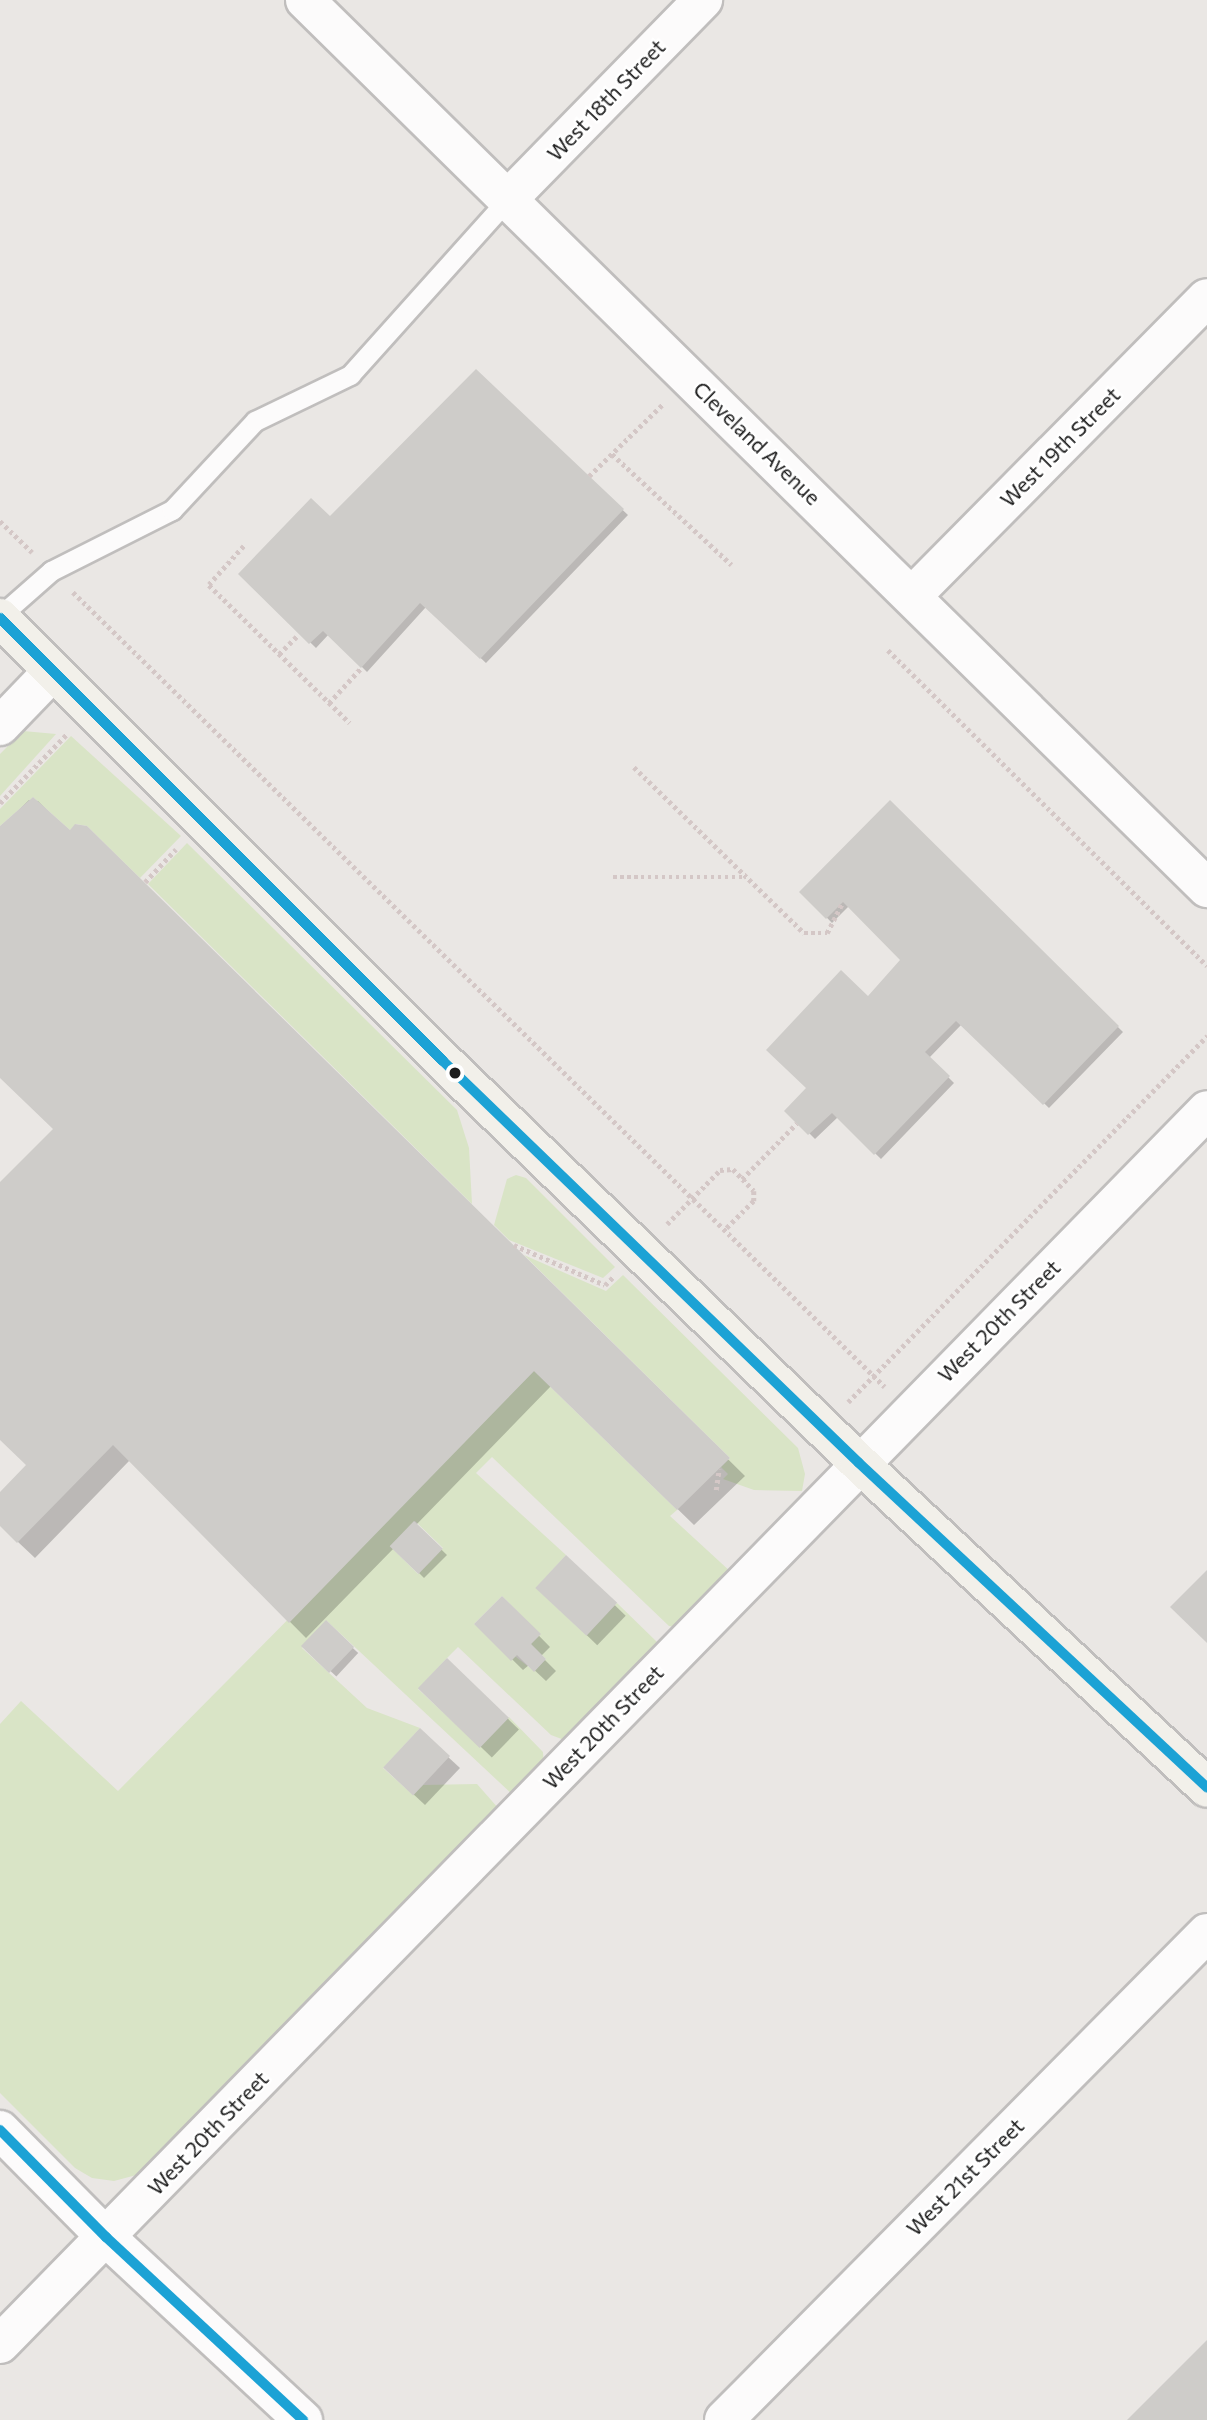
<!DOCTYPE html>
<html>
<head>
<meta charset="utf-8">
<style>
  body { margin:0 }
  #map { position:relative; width:1207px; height:2420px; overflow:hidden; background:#eae7e4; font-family:Commissioner,sans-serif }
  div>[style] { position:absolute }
  .grass>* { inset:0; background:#d9e4c6 }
  .shadow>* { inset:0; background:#0003; transform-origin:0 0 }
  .building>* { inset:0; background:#ceccc9; transform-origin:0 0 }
  .path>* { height:4.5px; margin-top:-2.25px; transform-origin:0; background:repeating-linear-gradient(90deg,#d4c7c6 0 3.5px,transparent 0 7px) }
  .roads { filter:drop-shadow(2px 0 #c0bebd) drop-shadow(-2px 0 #c0bebd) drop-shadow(0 2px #c0bebd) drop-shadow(0 -2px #c0bebd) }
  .lane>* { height:19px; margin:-9.5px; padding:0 9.5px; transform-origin:9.5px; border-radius:9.5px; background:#fcfbfb }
  .street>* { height:38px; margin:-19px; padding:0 19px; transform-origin:19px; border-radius:19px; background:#fcfbfb }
  .secondary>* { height:38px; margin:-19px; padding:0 19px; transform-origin:19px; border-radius:19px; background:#f2f0ea }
  .bus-1>* { height:10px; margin:-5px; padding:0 5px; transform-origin:5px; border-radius:5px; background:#1ca2d5 }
  .dots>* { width:19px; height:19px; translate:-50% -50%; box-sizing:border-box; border:4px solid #fff; border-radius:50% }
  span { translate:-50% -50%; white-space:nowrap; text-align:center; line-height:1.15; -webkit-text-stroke:5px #fff; paint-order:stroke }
  .street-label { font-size:21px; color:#1c1c1c }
</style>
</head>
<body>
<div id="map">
  <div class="grass">
    <i style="clip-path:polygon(23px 731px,56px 734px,0 796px,0 754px)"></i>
    <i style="clip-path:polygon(71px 736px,181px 836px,140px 878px,87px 826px,76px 824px,70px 830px,33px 797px,0 826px,0 809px)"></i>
    <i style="clip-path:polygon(187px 843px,457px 1110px,469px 1148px,472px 1204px,148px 884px)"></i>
    <i style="clip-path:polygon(516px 1175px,526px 1178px,615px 1267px,603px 1278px,509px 1240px,494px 1225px,507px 1179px)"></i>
    <i style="clip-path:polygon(524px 1255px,606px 1291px,623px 1275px,798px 1448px,805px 1474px,802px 1491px,754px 1490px,723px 1479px,728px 1474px,721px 1467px,730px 1458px)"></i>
    <i style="clip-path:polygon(evenodd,534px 1371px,677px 1510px,670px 1516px,732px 1573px,679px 1628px,669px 1626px,492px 1457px,476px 1473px,566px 1555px,536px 1588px,586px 1635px,617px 1603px,657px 1642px,658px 1650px,567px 1741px,551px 1735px,458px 1647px,447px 1658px,418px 1689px,480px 1747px,509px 1717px,543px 1752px,544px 1767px,514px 1796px,327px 1621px,302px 1648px,367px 1708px,420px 1728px,383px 1768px,413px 1795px,423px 1785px,477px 1784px,499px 1809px,140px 2174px,114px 2181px,92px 2178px,75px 2168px,0 2093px,0 1724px,21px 1701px,118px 1791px,534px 1371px,415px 1521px,443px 1548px,418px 1574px,390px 1546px,415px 1521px,534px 1371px,502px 1596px,540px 1634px,531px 1644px,546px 1659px,534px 1671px,474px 1624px,502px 1596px)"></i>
  </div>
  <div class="shadow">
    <i style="clip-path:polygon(476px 372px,628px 515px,486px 663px,426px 607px,367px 672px,329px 634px,316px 648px,240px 574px,330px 518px)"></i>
    <i style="clip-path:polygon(29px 800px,38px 801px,70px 833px,87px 827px,745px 1476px,694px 1525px,551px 1386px,416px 1525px,447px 1555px,424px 1578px,394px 1548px,306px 1638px,130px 1460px,35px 1558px,0 1525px,0 1494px,28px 1465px,0 1438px,0 1186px,56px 1129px,0 1076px,0 828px)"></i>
    <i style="clip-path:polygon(890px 802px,1123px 1032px,1049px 1108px,962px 1024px,929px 1058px,954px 1083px,881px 1159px,838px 1117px,815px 1139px,787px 1111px,808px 1088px,868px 999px,903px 960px,849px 906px,832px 923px,802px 892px)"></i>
    <i style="left:566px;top:1558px;width:83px;height:41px;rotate:44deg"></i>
    <i style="clip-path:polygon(502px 1598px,550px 1647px,541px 1656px,556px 1671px,546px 1681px,529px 1665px,523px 1670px,476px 1624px)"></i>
    <i style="left:326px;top:1623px;width:44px;height:32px;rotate:43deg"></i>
    <i style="left:447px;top:1660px;width:100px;height:39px;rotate:44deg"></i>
    <i style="clip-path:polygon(420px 1731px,460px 1768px,425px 1805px,396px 1778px)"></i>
  </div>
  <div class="building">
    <i style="clip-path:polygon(476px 369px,624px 509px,480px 659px,420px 603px,361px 668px,323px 631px,309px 644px,238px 574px,311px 498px,330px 516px)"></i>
    <i style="clip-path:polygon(33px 797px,70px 830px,75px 824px,87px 826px,730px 1458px,677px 1510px,534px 1371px,289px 1623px,113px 1445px,17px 1543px,0 1526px,0 1492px,26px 1465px,0 1440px,0 1182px,53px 1129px,0 1078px,0 826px)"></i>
    <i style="clip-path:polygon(890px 800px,1119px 1026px,1043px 1105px,956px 1021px,925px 1052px,950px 1076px,874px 1155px,832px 1113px,808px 1135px,784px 1111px,806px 1088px,766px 1050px,841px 970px,868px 996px,900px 960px,843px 902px,826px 919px,799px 892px)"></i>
    <i style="left:414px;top:1521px;width:40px;height:35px;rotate:44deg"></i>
    <i style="left:566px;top:1555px;width:70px;height:45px;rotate:43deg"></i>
    <i style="clip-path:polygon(1207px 1570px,1207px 1643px,1170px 1607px)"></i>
    <i style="clip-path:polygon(502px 1596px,541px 1634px,531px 1644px,546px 1659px,534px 1672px,517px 1655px,511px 1661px,474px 1624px)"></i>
    <i style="left:326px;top:1620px;width:39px;height:36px;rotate:44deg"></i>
    <i style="left:447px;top:1658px;width:86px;height:42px;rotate:44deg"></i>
    <i style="left:420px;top:1728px;width:41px;height:54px;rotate:43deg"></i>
    <i style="clip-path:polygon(1207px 2340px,1207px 2420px,1127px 2420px)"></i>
  </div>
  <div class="path">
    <i style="left:612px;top:454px;width:163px;rotate:42.8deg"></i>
    <i style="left:589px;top:476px;width:102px;rotate:-44.2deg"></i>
    <i style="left:0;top:521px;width:45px;rotate:44.1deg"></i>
    <i style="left:244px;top:546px;width:52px;rotate:131.9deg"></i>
    <i style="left:209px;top:585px;width:197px;rotate:44.4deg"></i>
    <i style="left:73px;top:592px;width:1136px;rotate:44.39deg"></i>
    <i style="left:888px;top:650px;width:449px;rotate:44.7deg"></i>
    <i style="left:279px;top:654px;width:28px;rotate:-45deg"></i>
    <i style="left:329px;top:703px;width:47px;rotate:-47.6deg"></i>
    <i style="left:634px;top:767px;width:238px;rotate:44.3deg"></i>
    <i style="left:804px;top:933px;width:23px"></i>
    <i style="left:827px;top:933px;width:35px;rotate:-63deg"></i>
    <i style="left:0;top:803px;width:95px;rotate:-45.9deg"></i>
    <i style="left:613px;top:877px;width:132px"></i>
    <i style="left:145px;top:882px;width:45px;rotate:-46.8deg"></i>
    <i style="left:742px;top:1179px;width:78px;rotate:-45.5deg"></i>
    <i style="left:667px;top:1224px;width:76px;rotate:-45.5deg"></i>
    <i style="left:720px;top:1170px;width:13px;rotate:-4deg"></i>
    <i style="left:733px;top:1169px;width:30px;rotate:46deg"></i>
    <i style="left:754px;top:1191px;width:10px;rotate:90deg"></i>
    <i style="left:754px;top:1201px;width:41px;rotate:135deg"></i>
    <i style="left:514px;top:1245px;width:99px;rotate:23.7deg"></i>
    <i style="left:605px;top:1285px;width:11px;rotate:-45deg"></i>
    <i style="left:848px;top:1402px;width:513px;rotate:-45.55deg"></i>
    <i style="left:716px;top:1490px;width:21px;rotate:-82deg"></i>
  </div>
  <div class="roads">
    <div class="lane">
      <i style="left:0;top:616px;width:68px;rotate:-41.4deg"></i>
      <i style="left:51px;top:571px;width:136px;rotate:-26.8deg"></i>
      <i style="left:172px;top:510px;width:122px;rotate:-47deg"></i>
      <i style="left:255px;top:421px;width:106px;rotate:-25.8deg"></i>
      <i style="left:350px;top:375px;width:237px;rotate:-48.1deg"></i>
    </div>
    <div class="street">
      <i style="left:305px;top:0;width:1266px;rotate:44.55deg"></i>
      <i style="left:508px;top:199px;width:279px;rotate:-45.6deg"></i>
      <i style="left:912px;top:596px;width:419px;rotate:-45.3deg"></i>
      <i style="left:0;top:726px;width:75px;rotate:-46.1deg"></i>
      <i style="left:0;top:2130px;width:151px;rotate:45.3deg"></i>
      <i style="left:106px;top:2237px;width:269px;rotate:42.9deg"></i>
      <i style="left:0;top:2344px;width:1726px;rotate:-45.63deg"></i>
      <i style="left:724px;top:2420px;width:686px;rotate:-45.24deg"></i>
    </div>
    <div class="secondary">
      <i style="left:0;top:618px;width:626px;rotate:45deg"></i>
      <i style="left:443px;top:1061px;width:578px;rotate:44.02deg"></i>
      <i style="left:859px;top:1463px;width:476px;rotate:43deg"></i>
    </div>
  </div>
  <div class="bus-1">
    <i style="left:0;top:618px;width:626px;rotate:45deg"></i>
    <i style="left:443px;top:1061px;width:578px;rotate:44.02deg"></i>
    <i style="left:859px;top:1463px;width:476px;rotate:43deg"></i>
    <i style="left:0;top:2130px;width:151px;rotate:45.3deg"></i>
    <i style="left:106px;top:2237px;width:269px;rotate:42.9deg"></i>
  </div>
  <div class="dots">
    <i style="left:455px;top:1073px;background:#1c1c1c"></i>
  </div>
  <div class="street-label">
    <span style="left:606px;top:100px;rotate:-46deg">West 18th Street</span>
    <span style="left:757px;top:443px;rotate:44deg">Cleveland Avenue</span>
    <span style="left:1060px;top:447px;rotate:-45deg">West 19th Street</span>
    <span style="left:999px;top:1321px;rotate:-45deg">West 20th Street</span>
    <span style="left:603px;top:1727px;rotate:-46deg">West 20th Street</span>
    <span style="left:208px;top:2133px;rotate:-46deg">West 20th Street</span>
    <span style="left:965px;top:2177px;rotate:-45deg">West 21st Street</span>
  </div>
</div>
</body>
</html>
